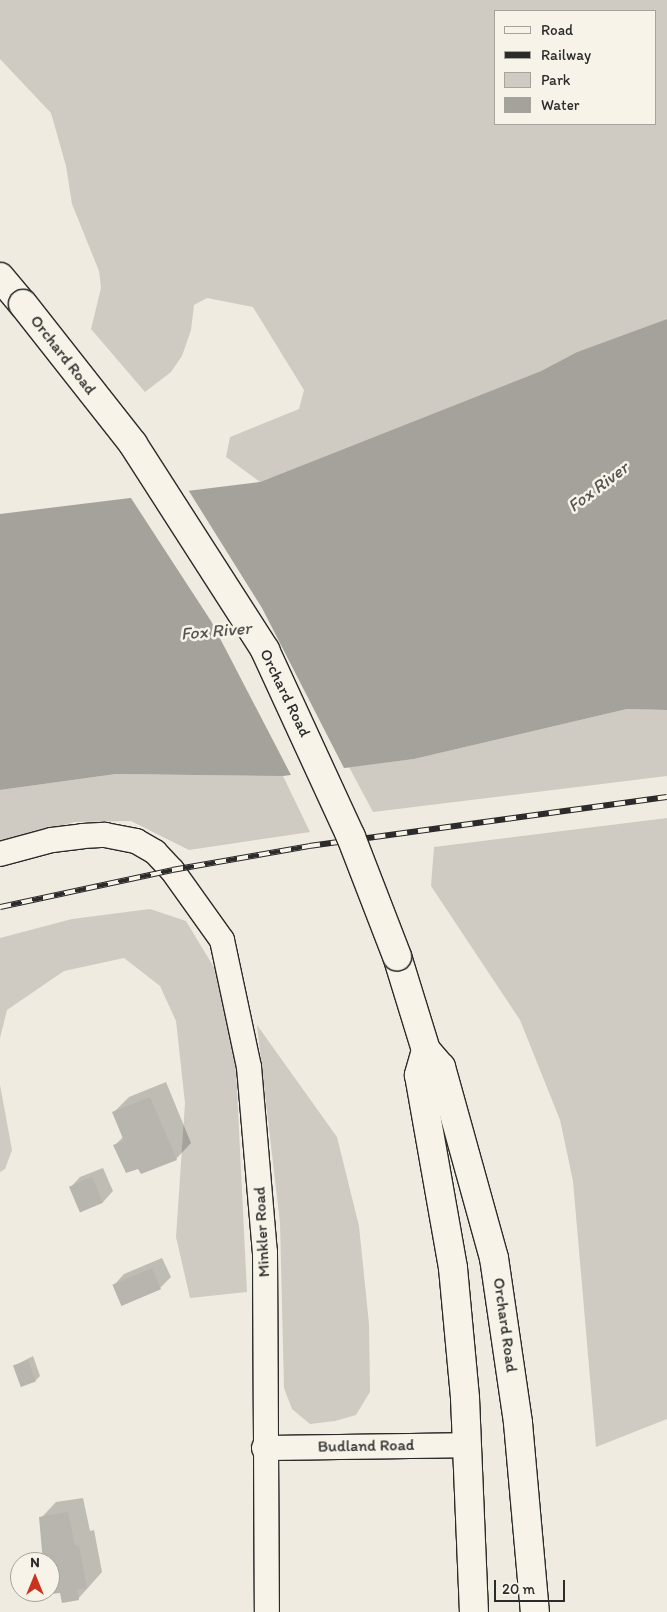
<!DOCTYPE html>
<html>
<head>
<meta charset="utf-8">
<style>
  body { margin:0 }
  #map { position:relative; width:667px; height:1612px; overflow:hidden; background:#efebe0; font-family:Itim,sans-serif }
  div>[style] { position:absolute }
  .green>* { inset:0; background:#cfcbc2 }
  .water>* { inset:0; background:#a4a29a }
  .pier>* { inset:0; background:#efebe0 }
  .shadow>* { inset:0; background:#0003 }
  .building>* { inset:0; background:#b8b5ae; transform-origin:0 0 }
  .roads { filter:drop-shadow(1px 0 #2b2b2b) drop-shadow(-1px 0 #2b2b2b) drop-shadow(0 1px #2b2b2b) drop-shadow(0 -1px #2b2b2b) }
  .minor>* { height:24px; margin:-12px; padding:0 12px; transform-origin:12px; border-radius:12px; background:#f7f3e8 }
  .primary>* { height:28px; margin:-14px; padding:0 14px; transform-origin:14px; border-radius:14px; background:#f7f3e8 }
  .rail>* { height:5.5px; margin-top:-2.75px; transform-origin:0; background:repeating-linear-gradient(90deg,#f7f3e8 0 11px,#2b2b2b 0 22px); box-sizing:border-box; border-block:1px solid #2b2b2b }
  .bridges { filter:drop-shadow(1px 0 #2b2b2b) drop-shadow(-1px 0 #2b2b2b) drop-shadow(0 1px #2b2b2b) drop-shadow(0 -1px #2b2b2b) }
  .primary-bridge>* { height:28px; margin:-14px; padding:0 14px; transform-origin:14px; border-radius:14px; background:#f7f3e8 }
  span { translate:-50% -50%; white-space:nowrap; text-align:center; line-height:1.15; -webkit-text-stroke:5px #f7f3e8; paint-order:stroke }
  .street-label { font-size:16px; color:#2b2b2b }
  .water-label { font-size:18px; color:#555552; font-style:italic }
  .legend { position:absolute; left:494px; top:10px; width:162px; height:115px; box-sizing:border-box; background:#f7f3e8; border:1px solid #a5a39c; margin:0; padding:6px 9px; list-style:none; font-size:15px; color:#2b2b2b }
  .legend li { display:flex; align-items:center; gap:10px; height:25px }
  .legend b { width:25px; border:1px solid #a5a39c }
  .north { position:absolute; left:10px; top:1552px; width:50px; height:50px; box-sizing:border-box; background:#f7f3e8; border:1px solid #a5a39c; border-radius:50%; rotate:0deg; font-size:14px; font-weight:700; line-height:20px; text-align:center; color:#2b2b2b }
  .north::after { content:''; display:block; margin:auto; width:18px; height:22px; background:#c8321e; clip-path:polygon(50% 0,100% 100%,50% 72%,0 100%) }
  .scale { position:absolute; left:494px; top:1580px; width:71px; height:22px; box-sizing:border-box; border:2px solid #2b2b2b; border-top:0; padding-left:6px; font-size:15px; line-height:18px; white-space:nowrap; color:#2b2b2b; -webkit-text-stroke:4px #f7f3e8; paint-order:stroke }
</style>
</head>
<body>
<div id="map">
  <div class="green">
    <i style="clip-path:polygon(evenodd,0 0,667px 0,667px 319px,577px 352px,541px 371px,260px 482px,226px 457px,230px 437px,299px 409px,304px 390px,253px 307px,207px 298px,194px 305px,191px 330px,182px 356px,171px 372px,145px 392px,91px 329px,101px 288px,99px 271px,72px 204px,66px 166px,51px 113px,0 59px,0 0,496px 11px,656px 11px,656px 124px,496px 124px,496px 11px)"></i>
    <i style="clip-path:polygon(627px 709px,667px 710px,667px 776px,373px 812px,349px 767px,414px 759px)"></i>
    <i style="clip-path:polygon(116px 774px,283px 776px,310px 832px,189px 850px,131px 821px,75px 822px,0 842px,0 790px)"></i>
    <i style="clip-path:polygon(667px 818px,667px 1419px,596px 1447px,573px 1181px,560px 1120px,520px 1020px,431px 886px,434px 847px)"></i>
    <i style="clip-path:polygon(150px 909px,186px 921px,221px 979px,236px 1069px,247px 1292px,190px 1298px,176px 1237px,185px 1103px,176px 1021px,160px 986px,124px 958px,64px 971px,7px 1010px,0 1038px,0 938px,72px 919px)"></i>
    <i style="clip-path:polygon(257px 1025px,337px 1137px,359px 1226px,369px 1324px,370px 1392px,356px 1415px,335px 1421px,310px 1424px,292px 1409px,284px 1388px,280px 1223px)"></i>
    <i style="clip-path:polygon(0 1085px,12px 1150px,5px 1169px,0 1172px)"></i>
  </div>
  <div class="water">
    <i style="clip-path:polygon(667px 319px,667px 710px,627px 709px,414px 759px,283px 776px,116px 774px,0 790px,0 514px,260px 482px,541px 371px,577px 352px)"></i>
  </div>
  <div class="pier">
    <i style="clip-path:polygon(187px 488px,262px 608px,345px 770px,292px 777px,211px 621px,129px 495px)"></i>
  </div>
  <div class="shadow">
    <i style="clip-path:polygon(166px 1082px,191px 1143px,176px 1159px,139px 1167px,114px 1146px,124px 1136px,114px 1112px,129px 1097px)"></i>
    <i style="clip-path:polygon(103px 1168px,113px 1191px,103px 1202px,81px 1211px,70px 1188px,80px 1177px)"></i>
    <i style="clip-path:polygon(162px 1258px,171px 1277px,160px 1288px,114px 1285px,124px 1274px)"></i>
    <i style="clip-path:polygon(33px 1356px,40px 1376px,35px 1381px,14px 1366px)"></i>
    <i style="clip-path:polygon(83px 1498px,90px 1531px,94px 1530px,102px 1572px,78px 1599px,61px 1591px,49px 1592px,50px 1562px,46px 1562px,41px 1518px,56px 1502px)"></i>
  </div>
  <div class="building">
    <i style="clip-path:polygon(150px 1097px,177px 1160px,141px 1174px,138px 1169px,126px 1173px,113px 1145px,124px 1141px,112px 1112px)"></i>
    <i style="left:92px;top:1177px;width:28px;height:25px;rotate:67deg"></i>
    <i style="left:152px;top:1268px;width:23px;height:43px;rotate:67deg"></i>
    <i style="left:28px;top:1360px;width:23px;height:16px;rotate:70deg"></i>
    <i style="clip-path:polygon(68px 1512px,75px 1546px,79px 1545px,87px 1589px,77px 1589px,79px 1600px,62px 1603px,60px 1593px,50px 1594px,50px 1562px,43px 1562px,39px 1517px)"></i>
  </div>
  <div class="roads">
    <div class="minor">
      <i style="left:0;top:854px;width:54px;rotate:-15.1deg"></i>
      <i style="left:52px;top:840px;width:31px;rotate:-7deg"></i>
      <i style="left:83px;top:836px;width:22px;rotate:-3deg"></i>
      <i style="left:105px;top:835px;width:32px;rotate:11deg"></i>
      <i style="left:136px;top:841px;width:22px;rotate:30deg"></i>
      <i style="left:155px;top:852px;width:25px;rotate:47deg"></i>
      <i style="left:172px;top:870px;width:86px;rotate:54.5deg"></i>
      <i style="left:222px;top:940px;width:130px;rotate:78deg"></i>
      <i style="left:249px;top:1067px;width:186px;rotate:85.1deg"></i>
      <i style="left:265px;top:1252px;width:360px;rotate:89.7deg"></i>
      <i style="left:264px;top:1448px;width:204px;rotate:-0.8deg"></i>
    </div>
    <div class="primary">
      <i style="left:0;top:277px;width:35px;rotate:50deg"></i>
      <i style="left:397px;top:956px;width:98px;rotate:72.9deg"></i>
      <i style="left:426px;top:1050px;width:23px;rotate:49deg"></i>
      <i style="left:441px;top:1067px;width:198px;rotate:74.5deg"></i>
      <i style="left:494px;top:1258px;width:167px;rotate:81.7deg"></i>
      <i style="left:518px;top:1423px;width:190px;rotate:84.9deg"></i>
      <i style="left:426px;top:1050px;width:26px;rotate:106deg"></i>
      <i style="left:419px;top:1075px;width:196px;rotate:80deg"></i>
      <i style="left:453px;top:1268px;width:131px;rotate:84.7deg"></i>
      <i style="left:465px;top:1398px;width:214px;rotate:87.6deg"></i>
    </div>
  </div>
  <div class="rail">
    <i style="left:0;top:907px;width:176px;rotate:-12.1deg"></i>
    <i style="left:172px;top:870px;width:139px;rotate:-9.9deg"></i>
    <i style="left:309px;top:846px;width:361px;rotate:-7.8deg"></i>
  </div>
  <div class="bridges">
    <div class="primary-bridge">
      <i style="left:23px;top:304px;width:178px;rotate:51.8deg"></i>
      <i style="left:133px;top:444px;width:245px;rotate:57.3deg"></i>
      <i style="left:265px;top:650px;width:206px;rotate:65.3deg"></i>
      <i style="left:351px;top:837px;width:128px;rotate:68.9deg"></i>
    </div>
  </div>
  <div class="street-label">
    <span style="left:63px;top:355px;rotate:52deg">Orchard Road</span>
    <span style="left:285px;top:693px;rotate:64deg">Orchard Road</span>
    <span style="left:262px;top:1232px;rotate:-93deg">Minkler Road</span>
    <span style="left:505px;top:1325px;rotate:82deg">Orchard Road</span>
    <span style="left:366px;top:1446px;rotate:-1deg">Budland Road</span>
  </div>
  <div class="water-label">
    <span style="left:598px;top:487px;rotate:-37deg">Fox River</span>
    <span style="left:216px;top:631px;rotate:-5deg">Fox River</span>
  </div>
  <ul class="legend">
  <li><b style="height:6px;background:#f7f3e8"></b>Road</li>
  <li><b style="height:6px;background:#2b2b2b"></b>Railway</li>
  <li><b style="height:14px;background:#cfcbc2"></b>Park</li>
  <li><b style="height:14px;background:#a4a29a"></b>Water</li>
  </ul>
  <div class="north">N</div>
  <div class="scale">20 m</div>
</div>
</body>
</html>
